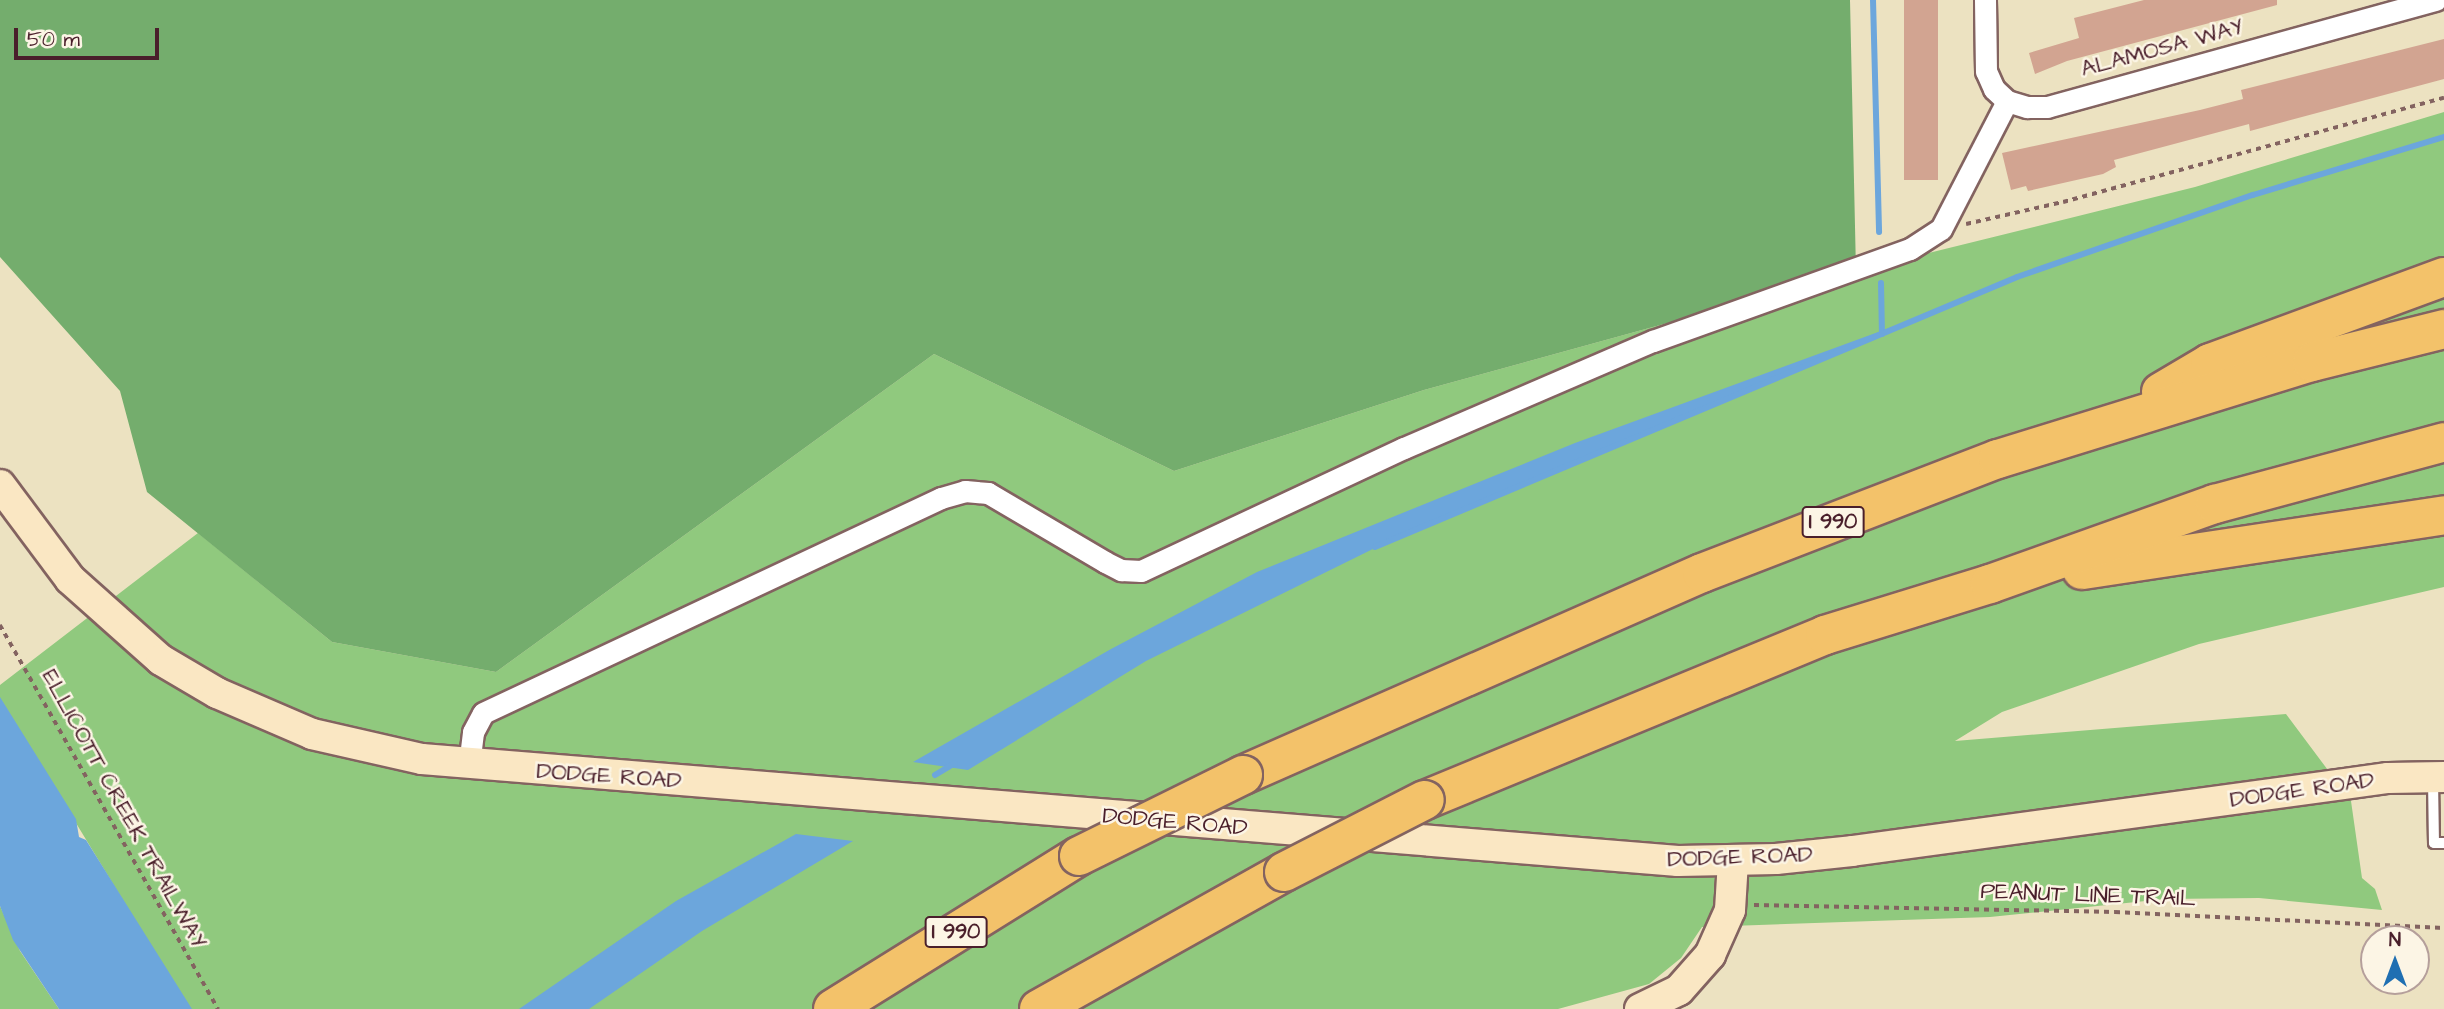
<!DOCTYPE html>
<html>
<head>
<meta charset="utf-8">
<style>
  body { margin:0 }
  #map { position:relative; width:2444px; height:1009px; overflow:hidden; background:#ece2c1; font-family:"Architects Daughter",sans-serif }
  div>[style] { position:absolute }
  .green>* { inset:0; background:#90c97e }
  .forest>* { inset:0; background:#74ad6d }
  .water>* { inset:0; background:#6ca6dc }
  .stream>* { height:6px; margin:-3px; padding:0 3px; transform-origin:3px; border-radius:3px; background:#6ca6dc }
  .building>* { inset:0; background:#d2a491; transform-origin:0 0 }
  .path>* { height:3.5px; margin-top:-1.75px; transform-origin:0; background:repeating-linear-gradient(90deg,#836360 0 5px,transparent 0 10px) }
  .roads { filter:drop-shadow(2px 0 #836360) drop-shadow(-2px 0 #836360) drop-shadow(0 2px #836360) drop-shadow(0 -2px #836360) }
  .lane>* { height:10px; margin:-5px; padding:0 5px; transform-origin:5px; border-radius:5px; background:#fff }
  .street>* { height:21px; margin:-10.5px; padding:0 10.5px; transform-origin:10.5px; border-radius:10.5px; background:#fff }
  .secondary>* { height:30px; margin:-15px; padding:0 15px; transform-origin:15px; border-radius:15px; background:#fae7c3 }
  .highway>* { height:38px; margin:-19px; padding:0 19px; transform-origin:19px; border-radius:19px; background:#f3c26a }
  .bridges { filter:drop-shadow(2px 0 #836360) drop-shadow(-2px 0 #836360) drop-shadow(0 2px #836360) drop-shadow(0 -2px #836360) }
  .highway-bridge>* { height:38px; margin:-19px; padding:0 19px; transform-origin:19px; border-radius:19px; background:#f3c26a }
  span { translate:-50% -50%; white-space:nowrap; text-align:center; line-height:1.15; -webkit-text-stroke:5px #fcf5e5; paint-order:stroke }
  .shield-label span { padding:2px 5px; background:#fcf5e5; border:2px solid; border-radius:5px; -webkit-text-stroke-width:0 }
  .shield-label { font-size:21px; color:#4a1f2b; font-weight:700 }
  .street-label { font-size:23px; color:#4a1f2b }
  .north { position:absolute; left:2360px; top:925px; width:70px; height:70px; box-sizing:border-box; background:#fcf5e5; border:2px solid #b59f9b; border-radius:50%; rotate:0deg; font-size:19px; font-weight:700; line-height:28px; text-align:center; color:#4a1f2b }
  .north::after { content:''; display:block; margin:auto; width:24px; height:32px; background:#1f6fb2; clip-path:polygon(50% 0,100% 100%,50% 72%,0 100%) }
  .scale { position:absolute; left:14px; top:28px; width:145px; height:32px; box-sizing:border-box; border:4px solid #4a1f2b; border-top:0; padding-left:9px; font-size:21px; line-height:24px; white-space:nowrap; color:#4a1f2b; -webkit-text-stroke:5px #fcf5e5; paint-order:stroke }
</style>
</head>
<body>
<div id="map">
  <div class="green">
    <i style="clip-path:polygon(2444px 112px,2444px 587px,2199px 644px,2002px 712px,1955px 741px,2286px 714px,2351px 801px,2362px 878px,2375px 889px,2382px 910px,2259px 898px,2165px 899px,1990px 917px,1702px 927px,1681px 958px,1649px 984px,1558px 1009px,189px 1009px,0 698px,0 685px,198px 533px,332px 642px,496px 672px,934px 354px,1174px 471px,1424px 390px,1856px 271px,2195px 187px)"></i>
    <i style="clip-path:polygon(0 906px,20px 951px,59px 1009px,0 1009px)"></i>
  </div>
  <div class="forest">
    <i style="clip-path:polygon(0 0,1850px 0,1856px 271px,1424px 390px,1174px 471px,934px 354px,496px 672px,332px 642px,147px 492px,120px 391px,0 257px)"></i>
  </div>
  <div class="water">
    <i style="clip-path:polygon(1952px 305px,1379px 546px,1146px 661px,968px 770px,913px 762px,1111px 649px,1257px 572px,1575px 443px)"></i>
    <i style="clip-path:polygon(0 697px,76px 819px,79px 837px,86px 840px,192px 1009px,59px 1009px,13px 940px,0 906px)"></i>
    <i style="clip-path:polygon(796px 834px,853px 841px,702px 931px,589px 1009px,519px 1009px,676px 901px)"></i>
  </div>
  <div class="stream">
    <i style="left:1873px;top:0;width:232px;rotate:88.5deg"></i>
    <i style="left:1881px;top:283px;width:51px;rotate:88.9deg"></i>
    <i style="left:1375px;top:547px;width:696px;rotate:-22.81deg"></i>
    <i style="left:2017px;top:277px;width:250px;rotate:-19.2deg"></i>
    <i style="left:2253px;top:195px;width:200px;rotate:-16.9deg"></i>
    <i style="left:935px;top:775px;width:23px;rotate:-31deg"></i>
  </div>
  <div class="building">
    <i style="left:1904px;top:0;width:34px;height:180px"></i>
    <i style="clip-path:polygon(2144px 0,2277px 0,2277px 5px,2067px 61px,2035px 74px,2029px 53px,2079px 38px,2074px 18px)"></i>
    <i style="clip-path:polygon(2444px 39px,2444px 79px,2250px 131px,2249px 124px,2114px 160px,2116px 167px,2103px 174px,2028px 191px,2026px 186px,2011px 190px,2002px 153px,2200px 110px,2243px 99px,2241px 90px)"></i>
  </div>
  <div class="path">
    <i style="left:1966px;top:224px;width:99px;rotate:-12.8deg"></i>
    <i style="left:2063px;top:202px;width:395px;rotate:-15.3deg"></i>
    <i style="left:0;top:625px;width:442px;rotate:60.4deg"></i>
    <i style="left:1754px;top:905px;width:361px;rotate:1.1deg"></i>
    <i style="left:2115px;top:912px;width:329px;rotate:2.8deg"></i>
  </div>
  <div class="roads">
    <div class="lane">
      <i style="left:2433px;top:780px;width:63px;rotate:89.1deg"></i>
      <i style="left:2434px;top:843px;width:10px"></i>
    </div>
    <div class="street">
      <i style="left:1985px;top:0;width:71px;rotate:89.2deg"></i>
      <i style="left:1986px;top:71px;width:20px;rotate:66deg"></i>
      <i style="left:1994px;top:89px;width:18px;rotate:43deg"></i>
      <i style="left:2007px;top:101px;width:21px;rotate:17deg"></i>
      <i style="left:2027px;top:107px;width:20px"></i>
      <i style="left:2047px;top:107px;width:403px;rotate:-15.4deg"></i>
      <i style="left:469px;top:765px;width:33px;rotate:-83deg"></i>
      <i style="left:473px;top:732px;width:21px;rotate:-62deg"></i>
      <i style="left:483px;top:713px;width:506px;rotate:-25.15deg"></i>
      <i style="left:941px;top:498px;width:25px;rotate:-16deg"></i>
      <i style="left:965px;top:491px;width:23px;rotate:5deg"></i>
      <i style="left:988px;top:493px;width:136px;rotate:30.5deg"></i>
      <i style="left:1105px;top:562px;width:18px;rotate:27deg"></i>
      <i style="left:1121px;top:570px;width:20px;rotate:3deg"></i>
      <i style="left:1141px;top:571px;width:290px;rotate:-25.1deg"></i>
      <i style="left:1404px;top:448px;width:271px;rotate:-23.3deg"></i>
      <i style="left:1653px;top:341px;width:273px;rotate:-19.7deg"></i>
      <i style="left:1910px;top:249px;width:37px;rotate:-33deg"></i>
      <i style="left:1941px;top:229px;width:144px;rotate:-62.7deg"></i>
    </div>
    <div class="secondary">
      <i style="left:0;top:485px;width:117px;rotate:53.3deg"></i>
      <i style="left:70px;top:579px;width:122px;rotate:41.7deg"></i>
      <i style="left:161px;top:660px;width:65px;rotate:30.5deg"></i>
      <i style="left:217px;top:693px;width:103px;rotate:23.3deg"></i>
      <i style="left:312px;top:734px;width:113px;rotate:12.8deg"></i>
      <i style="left:422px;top:759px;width:1260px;rotate:4.64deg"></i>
      <i style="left:1678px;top:861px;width:98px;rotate:-1.2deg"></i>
      <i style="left:1776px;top:859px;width:76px;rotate:-6deg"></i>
      <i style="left:1852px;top:851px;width:541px;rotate:-7.76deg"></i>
      <i style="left:2388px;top:778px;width:56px;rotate:-1deg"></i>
      <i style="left:1640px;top:1009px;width:43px;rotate:-26deg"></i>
      <i style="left:1679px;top:990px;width:47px;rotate:-48.5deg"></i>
      <i style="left:1710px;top:955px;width:49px;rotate:-66deg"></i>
      <i style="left:1730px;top:910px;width:49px;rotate:-86.5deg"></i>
    </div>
    <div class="highway">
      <i style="left:2161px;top:392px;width:57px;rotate:-30.6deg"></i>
      <i style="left:2210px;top:363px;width:249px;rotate:-20.2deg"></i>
      <i style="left:2082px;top:570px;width:366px;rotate:-8.6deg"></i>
      <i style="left:1243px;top:775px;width:501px;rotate:-23.75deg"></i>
      <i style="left:1702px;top:573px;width:317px;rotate:-21.1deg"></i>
      <i style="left:1998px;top:459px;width:329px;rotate:-17.2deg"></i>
      <i style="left:2312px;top:362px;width:136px;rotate:-14deg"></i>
      <i style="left:1425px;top:800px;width:433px;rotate:-22.4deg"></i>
      <i style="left:1825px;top:635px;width:173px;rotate:-17.2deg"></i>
      <i style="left:1990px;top:584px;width:239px;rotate:-19.6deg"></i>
      <i style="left:2215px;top:504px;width:237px;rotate:-15.1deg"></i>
      <i style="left:833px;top:1009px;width:290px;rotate:-31.9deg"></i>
      <i style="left:1039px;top:1009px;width:281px;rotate:-29.2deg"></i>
    </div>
  </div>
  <div class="bridges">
    <div class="highway-bridge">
      <i style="left:1079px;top:856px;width:183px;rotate:-26.3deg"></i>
      <i style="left:1284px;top:872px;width:158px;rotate:-27.1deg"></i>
    </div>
  </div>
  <div class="shield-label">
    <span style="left:1833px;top:522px">I 990</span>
    <span style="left:956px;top:932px">I 990</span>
  </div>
  <div class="street-label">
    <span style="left:2162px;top:48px;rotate:-15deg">ALAMOSA WAY</span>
    <span style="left:609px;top:776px;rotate:4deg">DODGE ROAD</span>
    <span style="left:2302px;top:790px;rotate:-8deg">DODGE ROAD</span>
    <span style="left:124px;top:809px;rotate:61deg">ELLICOTT CREEK TRAILWAY</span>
    <span style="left:1175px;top:822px;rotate:5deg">DODGE ROAD</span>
    <span style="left:1740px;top:857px;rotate:-2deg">DODGE ROAD</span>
    <span style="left:2088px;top:895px;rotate:2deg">PEANUT LINE TRAIL</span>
  </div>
  <div class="north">N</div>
  <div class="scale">50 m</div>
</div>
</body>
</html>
